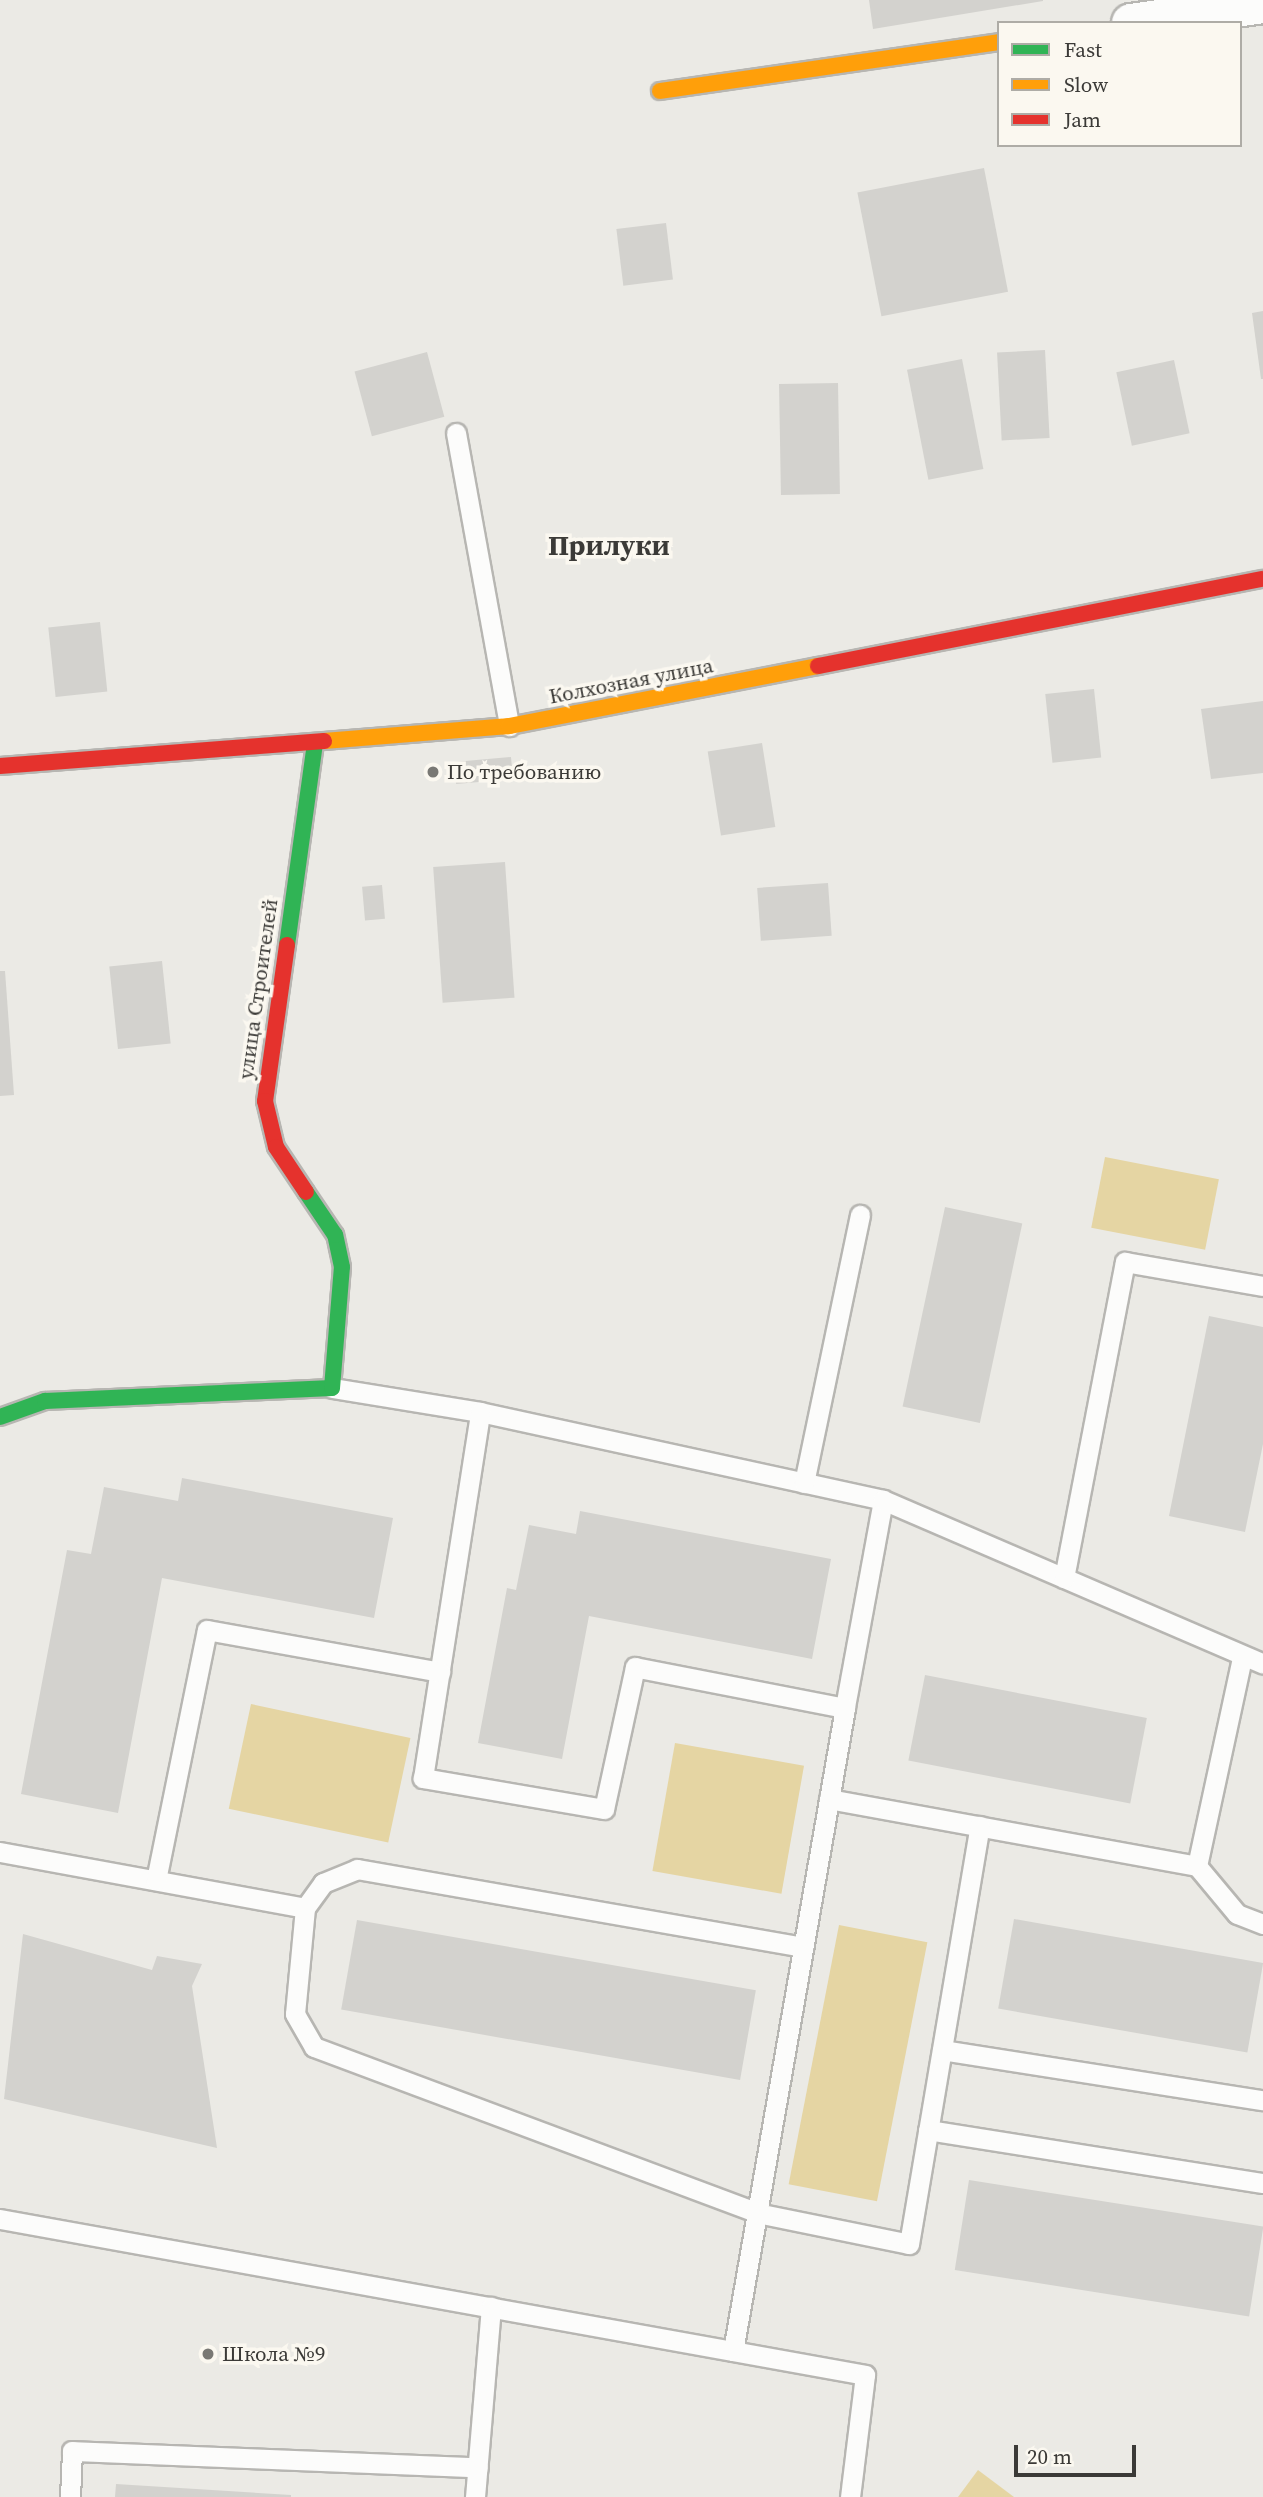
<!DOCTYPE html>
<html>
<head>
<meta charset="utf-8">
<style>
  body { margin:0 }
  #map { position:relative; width:1263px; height:2497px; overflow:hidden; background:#ebeae5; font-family:"Source Serif 4",serif }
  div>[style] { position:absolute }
  .green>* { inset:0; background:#e5d5a3; transform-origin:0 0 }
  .building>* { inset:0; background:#d3d2ce; transform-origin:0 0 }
  .roads { filter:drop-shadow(2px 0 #b7b6b2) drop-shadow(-2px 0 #b7b6b2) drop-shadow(0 2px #b7b6b2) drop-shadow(0 -2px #b7b6b2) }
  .lane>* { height:19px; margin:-9.5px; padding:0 9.5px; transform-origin:9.5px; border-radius:9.5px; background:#fcfcfb }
  .street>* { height:38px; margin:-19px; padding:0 19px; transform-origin:19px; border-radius:19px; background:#fcfcfb }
  .fast>* { height:16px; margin:-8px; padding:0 8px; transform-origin:8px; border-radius:8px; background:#30b455 }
  .slow>* { height:16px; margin:-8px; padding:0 8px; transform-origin:8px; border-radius:8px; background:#ff9f0a }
  .jam>* { height:16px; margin:-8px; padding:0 8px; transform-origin:8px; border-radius:8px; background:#e5322d }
  .dots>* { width:19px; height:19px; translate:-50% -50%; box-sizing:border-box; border:4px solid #fbf8f0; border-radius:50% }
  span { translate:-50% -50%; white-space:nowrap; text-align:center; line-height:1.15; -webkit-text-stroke:7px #fbf8f0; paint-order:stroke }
  .street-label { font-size:21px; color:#3b3a37 }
  .poi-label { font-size:21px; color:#3b3a37 }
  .left { translate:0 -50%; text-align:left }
  .district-label { font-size:28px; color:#3b3a37; font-weight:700 }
  .legend { position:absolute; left:997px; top:21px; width:245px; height:126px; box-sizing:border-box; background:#fbf8f0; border:2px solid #aeaca6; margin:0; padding:9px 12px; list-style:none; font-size:21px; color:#3b3a37 }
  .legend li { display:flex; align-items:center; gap:14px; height:35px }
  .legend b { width:35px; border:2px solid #aeaca6 }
  .scale { position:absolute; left:1014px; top:2445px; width:122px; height:32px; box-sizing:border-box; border:4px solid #3b3a37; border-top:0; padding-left:9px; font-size:21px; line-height:24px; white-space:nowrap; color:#3b3a37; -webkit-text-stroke:5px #fbf8f0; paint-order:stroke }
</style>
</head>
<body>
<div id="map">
  <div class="green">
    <i style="left:1105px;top:1157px;width:116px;height:72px;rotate:11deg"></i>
    <i style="left:251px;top:1704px;width:163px;height:107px;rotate:12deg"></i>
    <i style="left:675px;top:1743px;width:131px;height:130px;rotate:10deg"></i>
    <i style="left:839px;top:1925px;width:90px;height:264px;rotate:11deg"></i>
    <i style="clip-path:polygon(978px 2470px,1014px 2497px,958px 2497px)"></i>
  </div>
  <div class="building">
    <i style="clip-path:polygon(869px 0,1043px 0,1043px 1px,873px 29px)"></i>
    <i style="left:984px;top:168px;width:126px;height:129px;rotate:79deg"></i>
    <i style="left:666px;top:223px;width:57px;height:50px;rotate:83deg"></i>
    <i style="clip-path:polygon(1263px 311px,1263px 379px,1261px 379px,1252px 313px)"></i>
    <i style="left:1045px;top:350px;width:88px;height:48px;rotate:87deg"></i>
    <i style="left:427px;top:352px;width:67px;height:75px;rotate:75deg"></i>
    <i style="left:962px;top:359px;width:112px;height:56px;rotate:79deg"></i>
    <i style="left:1174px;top:360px;width:75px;height:59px;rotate:78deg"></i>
    <i style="left:838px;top:383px;width:111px;height:59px;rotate:89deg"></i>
    <i style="left:100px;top:622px;width:70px;height:52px;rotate:84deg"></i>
    <i style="left:1094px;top:689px;width:69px;height:49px;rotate:84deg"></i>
    <i style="clip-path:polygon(1263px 701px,1263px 773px,1211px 779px,1201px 709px)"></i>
    <i style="left:762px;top:743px;width:85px;height:55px;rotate:81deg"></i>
    <i style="left:511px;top:757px;width:22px;height:57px;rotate:85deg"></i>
    <i style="left:505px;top:862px;width:136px;height:72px;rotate:86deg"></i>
    <i style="left:828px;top:883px;width:53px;height:71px;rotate:86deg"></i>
    <i style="left:382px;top:885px;width:34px;height:20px;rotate:85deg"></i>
    <i style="left:162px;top:961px;width:83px;height:53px;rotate:84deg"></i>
    <i style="clip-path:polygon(0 971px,5px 971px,14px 1095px,0 1096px)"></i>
    <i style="left:945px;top:1207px;width:79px;height:204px;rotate:12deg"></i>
    <i style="clip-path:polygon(1209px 1316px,1263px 1327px,1263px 1444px,1245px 1532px,1169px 1516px)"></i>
    <i style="clip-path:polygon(182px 1478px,393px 1518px,374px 1618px,162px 1578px,118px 1813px,21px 1794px,67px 1550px,91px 1554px,104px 1487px,178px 1501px)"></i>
    <i style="clip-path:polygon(580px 1511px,831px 1559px,812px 1659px,589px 1616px,562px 1759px,478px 1743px,507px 1588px,516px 1590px,529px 1525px,576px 1534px)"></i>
    <i style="left:925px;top:1675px;width:226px;height:87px;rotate:11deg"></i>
    <i style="left:1014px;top:1919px;width:253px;height:91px;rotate:10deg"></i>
    <i style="left:357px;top:1920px;width:405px;height:91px;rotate:10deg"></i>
    <i style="clip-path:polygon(23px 1934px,152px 1970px,157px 1956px,202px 1964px,192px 1986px,217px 2148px,4px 2099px)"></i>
    <i style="left:969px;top:2180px;width:298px;height:91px;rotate:9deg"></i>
    <i style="clip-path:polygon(116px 2484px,291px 2495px,291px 2497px,115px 2497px)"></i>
  </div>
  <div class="roads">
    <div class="lane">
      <i style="left:456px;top:433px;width:298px;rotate:79.7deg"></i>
      <i style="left:332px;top:1388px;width:150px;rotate:9.2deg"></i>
      <i style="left:480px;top:1412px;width:412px;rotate:12.3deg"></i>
      <i style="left:883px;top:1500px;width:211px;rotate:100.4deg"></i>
      <i style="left:845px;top:1708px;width:214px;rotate:-169deg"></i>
      <i style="left:635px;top:1667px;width:145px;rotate:102.3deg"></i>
      <i style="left:604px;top:1809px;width:184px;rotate:-170.3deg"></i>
      <i style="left:423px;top:1778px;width:370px;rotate:-81.1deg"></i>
      <i style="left:804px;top:1483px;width:274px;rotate:-78.2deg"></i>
      <i style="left:883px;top:1500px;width:414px;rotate:23.3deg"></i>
      <i style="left:1064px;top:1578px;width:322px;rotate:-79.1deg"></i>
      <i style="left:1125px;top:1262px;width:140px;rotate:9.9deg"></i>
      <i style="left:829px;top:1799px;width:374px;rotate:10.3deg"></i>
      <i style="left:1197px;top:1866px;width:62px;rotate:50.2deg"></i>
      <i style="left:1237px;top:1914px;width:28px;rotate:21deg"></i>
      <i style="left:0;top:1852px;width:310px;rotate:10.4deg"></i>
      <i style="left:305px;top:1908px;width:31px;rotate:-54deg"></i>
      <i style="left:323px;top:1883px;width:37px;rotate:-22deg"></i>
      <i style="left:357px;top:1869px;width:453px;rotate:9.9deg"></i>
      <i style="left:1197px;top:1866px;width:214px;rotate:-77.8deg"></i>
      <i style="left:156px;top:1880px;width:255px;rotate:-78.5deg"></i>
      <i style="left:207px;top:1630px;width:237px;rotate:10.2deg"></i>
      <i style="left:305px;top:1908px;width:106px;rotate:95.4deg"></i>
      <i style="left:295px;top:2014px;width:38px;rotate:60deg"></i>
      <i style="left:314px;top:2047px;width:473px;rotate:20.5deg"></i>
      <i style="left:757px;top:2213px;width:155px;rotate:11.5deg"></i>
      <i style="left:909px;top:2244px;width:424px;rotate:-80.4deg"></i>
      <i style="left:942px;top:2050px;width:325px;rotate:8.9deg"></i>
      <i style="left:928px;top:2130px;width:339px;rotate:9deg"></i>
      <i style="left:0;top:2219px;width:879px;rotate:10.22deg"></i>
      <i style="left:865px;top:2375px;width:123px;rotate:97deg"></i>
      <i style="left:733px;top:2351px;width:653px;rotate:-80.12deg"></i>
      <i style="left:70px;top:2497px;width:46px;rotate:-87.5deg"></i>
      <i style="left:72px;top:2451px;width:406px;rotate:2.3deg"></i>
      <i style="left:475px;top:2497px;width:191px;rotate:-85.2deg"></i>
    </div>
    <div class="street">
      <i style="left:1131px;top:23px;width:133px;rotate:-8.2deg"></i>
    </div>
    <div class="fast">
      <i style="left:287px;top:945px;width:203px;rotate:-82.1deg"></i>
      <i style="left:0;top:1417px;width:48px;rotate:-19.6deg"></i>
      <i style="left:45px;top:1401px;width:287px;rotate:-2.6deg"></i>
      <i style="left:332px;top:1388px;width:121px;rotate:-85.3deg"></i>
      <i style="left:342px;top:1267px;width:33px;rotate:-102deg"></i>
      <i style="left:335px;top:1235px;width:52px;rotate:-124deg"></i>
    </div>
    <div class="slow">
      <i style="left:660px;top:91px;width:343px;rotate:-8.2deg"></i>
      <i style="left:324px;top:741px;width:186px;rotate:-4.6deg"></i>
      <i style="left:509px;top:726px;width:315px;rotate:-11deg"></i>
    </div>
    <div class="jam">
      <i style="left:818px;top:666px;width:453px;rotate:-11.1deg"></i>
      <i style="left:0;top:766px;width:325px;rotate:-4.4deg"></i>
      <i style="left:287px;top:945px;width:158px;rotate:98deg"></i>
      <i style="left:265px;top:1101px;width:47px;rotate:76.6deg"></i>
      <i style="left:276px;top:1147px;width:54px;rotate:56.3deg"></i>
    </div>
  </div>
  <div class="dots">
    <i style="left:433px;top:772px;background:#797874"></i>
    <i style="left:208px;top:2354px;background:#797874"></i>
  </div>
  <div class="street-label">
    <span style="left:631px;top:681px;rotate:-11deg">Колхозная улица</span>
    <span style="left:258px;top:989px;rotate:-82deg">улица Строителей</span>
  </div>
  <div class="poi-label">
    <span class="left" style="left:447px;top:772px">По требованию</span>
    <span class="left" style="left:222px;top:2354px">Школа №9</span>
  </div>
  <div class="district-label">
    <span style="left:609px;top:545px">Прилуки</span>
  </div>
  <ul class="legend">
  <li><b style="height:9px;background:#30b455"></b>Fast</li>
  <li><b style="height:9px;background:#ff9f0a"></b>Slow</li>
  <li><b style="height:9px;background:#e5322d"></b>Jam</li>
  </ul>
  <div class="scale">20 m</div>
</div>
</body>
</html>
